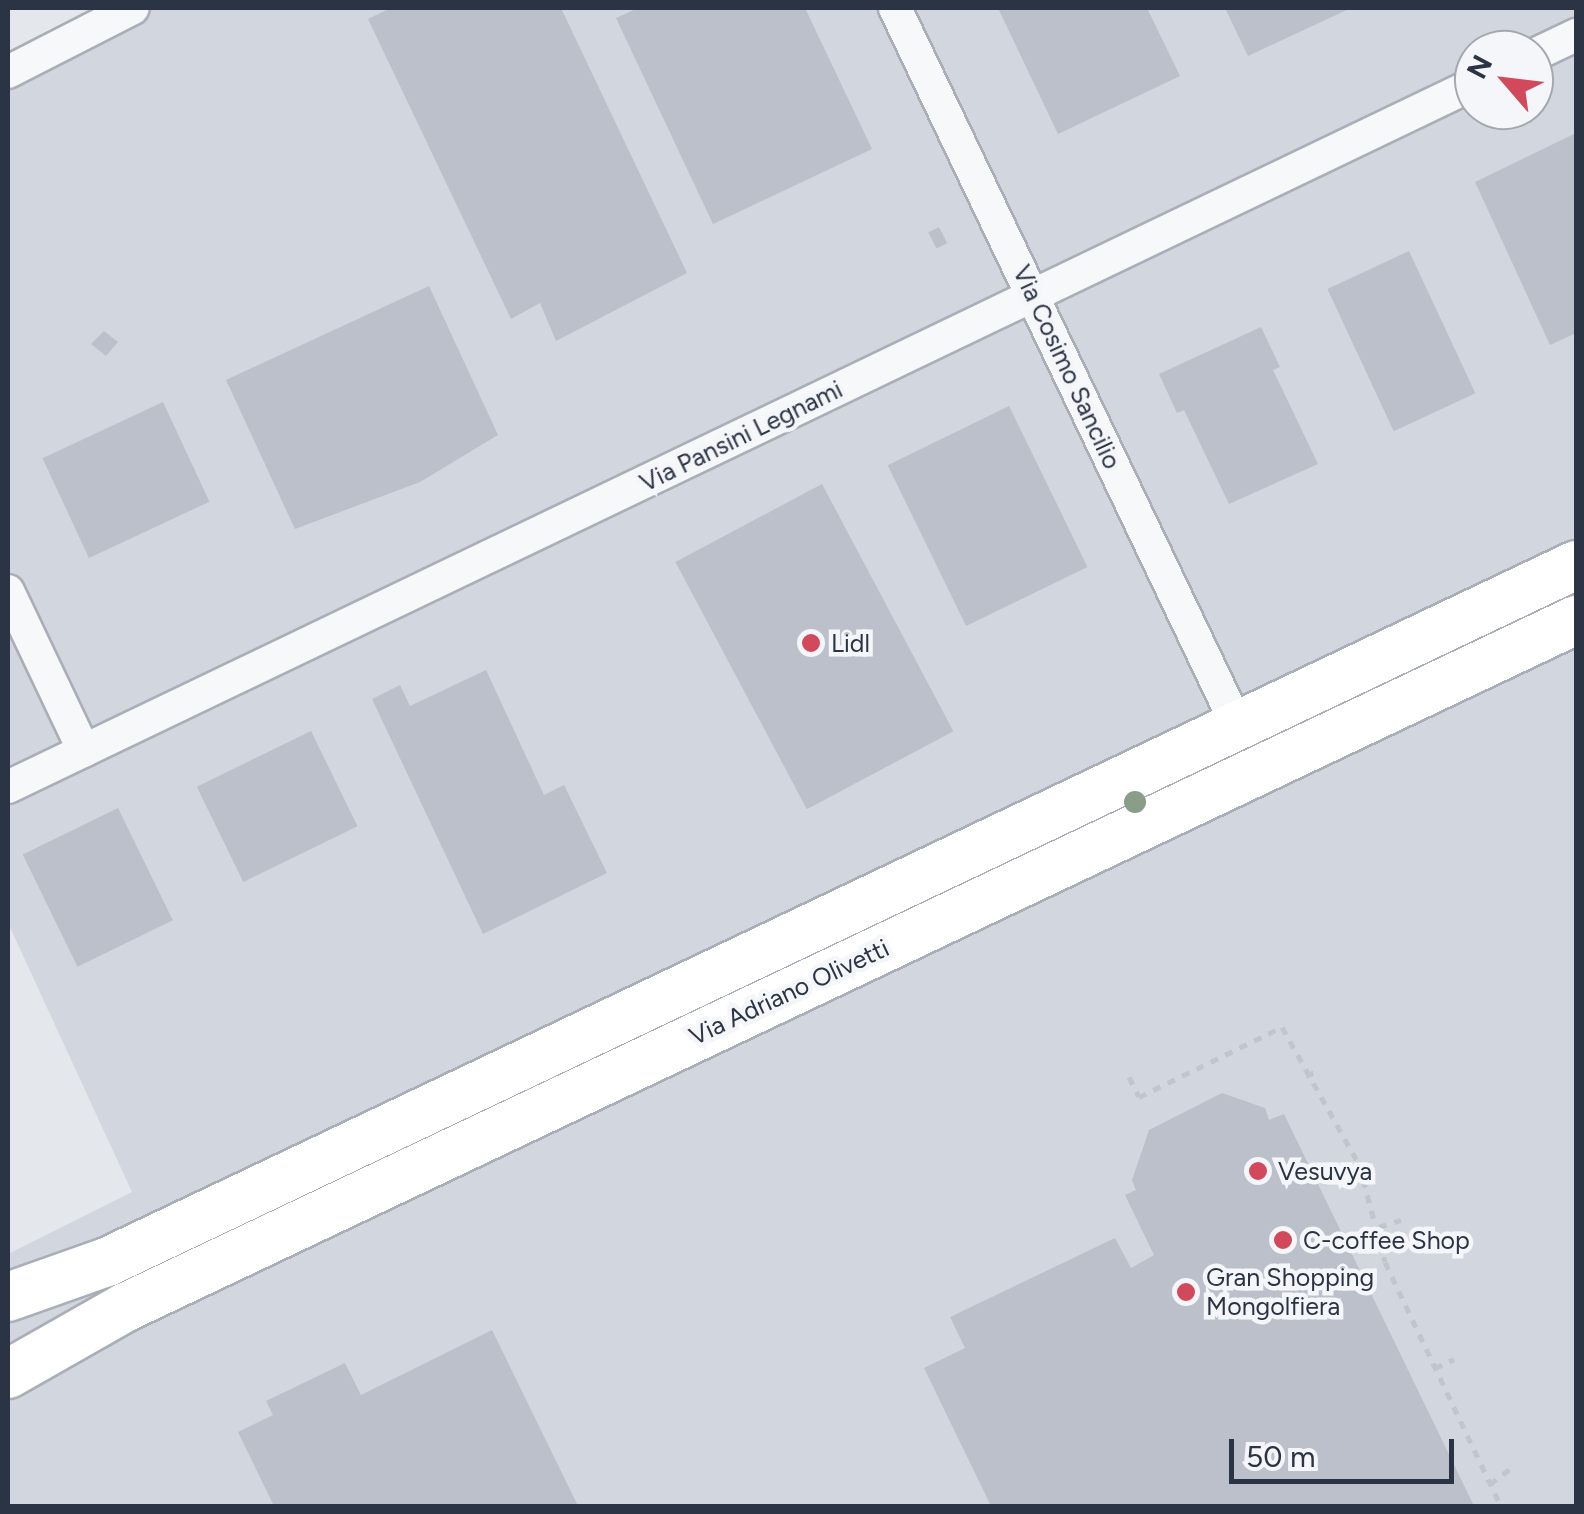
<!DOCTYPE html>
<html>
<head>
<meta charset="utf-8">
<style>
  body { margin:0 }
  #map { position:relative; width:1584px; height:1514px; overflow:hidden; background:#e4e7ec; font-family:Figtree,sans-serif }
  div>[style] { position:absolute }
  .built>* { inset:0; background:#d2d6de }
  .building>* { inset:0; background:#bbc0ca; transform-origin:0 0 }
  .path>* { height:5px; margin-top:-2.5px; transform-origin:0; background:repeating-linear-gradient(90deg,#c2c5cb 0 8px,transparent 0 16px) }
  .roads { filter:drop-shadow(2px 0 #a9aeb7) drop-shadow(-2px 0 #a9aeb7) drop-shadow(0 2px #a9aeb7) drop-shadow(0 -2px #a9aeb7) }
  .street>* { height:32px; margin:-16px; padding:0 16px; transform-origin:16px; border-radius:16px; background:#f7f8fa }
  .secondary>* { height:48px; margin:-24px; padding:0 24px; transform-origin:24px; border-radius:24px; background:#fff }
  .trees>* { width:22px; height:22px; margin:-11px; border-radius:50%; background:#899d89 }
  .dots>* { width:28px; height:28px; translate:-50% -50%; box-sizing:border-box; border:5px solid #f4f6f9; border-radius:50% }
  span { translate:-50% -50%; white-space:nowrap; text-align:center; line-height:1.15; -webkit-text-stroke:9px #f4f6f9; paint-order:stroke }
  .street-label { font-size:25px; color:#2b3445 }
  .poi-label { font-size:25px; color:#2b3445 }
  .left { translate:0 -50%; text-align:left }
  .frame { position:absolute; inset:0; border:10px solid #2b3445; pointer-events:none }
  .north { position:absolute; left:1454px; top:30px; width:100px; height:100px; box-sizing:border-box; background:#f4f6f9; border:2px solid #a4a8b1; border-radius:50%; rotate:298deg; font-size:28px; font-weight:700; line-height:40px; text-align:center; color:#2b3445 }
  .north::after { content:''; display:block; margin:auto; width:35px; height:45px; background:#d1495b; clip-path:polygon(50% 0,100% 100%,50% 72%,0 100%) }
  .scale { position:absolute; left:1229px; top:1439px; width:225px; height:45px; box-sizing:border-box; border:5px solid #2b3445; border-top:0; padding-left:12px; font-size:30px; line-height:35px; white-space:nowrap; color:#2b3445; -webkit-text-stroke:8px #f4f6f9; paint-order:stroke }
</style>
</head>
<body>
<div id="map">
  <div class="built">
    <i style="clip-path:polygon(evenodd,121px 8px,1576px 8px,1576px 1506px,8px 1506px,8px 1254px,132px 1192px,8px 923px,8px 75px,121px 8px,1474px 50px,1534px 50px,1534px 110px,1474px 110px,1474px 50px)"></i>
  </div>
  <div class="building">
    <i style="clip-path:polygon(391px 8px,561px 8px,687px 273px,556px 341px,540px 303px,511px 319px,368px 19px)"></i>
    <i style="clip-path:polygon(638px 8px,805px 8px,872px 149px,713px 224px,616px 18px)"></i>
    <i style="clip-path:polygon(998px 8px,1147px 8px,1180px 76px,1058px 134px)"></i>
    <i style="clip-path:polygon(1225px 8px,1351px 8px,1248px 56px)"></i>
    <i style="clip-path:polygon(1576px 133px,1576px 333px,1550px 345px,1475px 182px)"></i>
    <i style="left:939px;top:227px;width:18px;height:12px;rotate:63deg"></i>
    <i style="left:1409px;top:251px;width:157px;height:90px;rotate:65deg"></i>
    <i style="clip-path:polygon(429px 286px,498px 435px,420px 482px,295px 529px,226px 380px)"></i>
    <i style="clip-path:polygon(1261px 327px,1280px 367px,1273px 370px,1318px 464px,1229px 504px,1184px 410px,1177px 413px,1159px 374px)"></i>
    <i style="clip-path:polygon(104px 331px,118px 342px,106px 356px,91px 344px)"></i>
    <i style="left:163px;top:402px;width:110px;height:133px;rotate:65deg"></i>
    <i style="left:1009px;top:406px;width:179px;height:135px;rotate:64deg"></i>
    <i style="left:822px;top:484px;width:280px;height:166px;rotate:62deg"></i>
    <i style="clip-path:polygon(486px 670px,544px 795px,564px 785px,607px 873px,483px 934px,372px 699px,400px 685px,410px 706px)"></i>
    <i style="left:311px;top:731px;width:106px;height:127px;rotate:64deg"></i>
    <i style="left:118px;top:808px;width:125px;height:106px;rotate:64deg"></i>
    <i style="clip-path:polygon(1222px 1093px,1265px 1108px,1269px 1120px,1284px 1114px,1474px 1506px,991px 1506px,924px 1368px,965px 1348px,950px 1317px,1115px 1238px,1131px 1268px,1154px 1255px,1125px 1195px,1136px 1190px,1132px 1180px,1149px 1130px)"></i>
    <i style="clip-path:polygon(492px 1330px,578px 1506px,274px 1506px,238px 1432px,273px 1415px,266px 1401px,345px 1363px,361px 1395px)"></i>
  </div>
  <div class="path">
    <i style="left:1306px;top:1076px;width:12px;rotate:-24deg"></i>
    <i style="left:1129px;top:1077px;width:22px;rotate:63deg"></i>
    <i style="left:1139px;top:1097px;width:159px;rotate:-26.1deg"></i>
    <i style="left:1282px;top:1027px;width:157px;rotate:60.7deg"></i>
    <i style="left:1359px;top:1164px;width:46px;rotate:151.2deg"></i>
    <i style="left:1359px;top:1164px;width:101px;rotate:75.1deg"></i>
    <i style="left:1385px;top:1262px;width:270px;rotate:64.6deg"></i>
    <i style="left:1379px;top:1227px;width:23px;rotate:-18deg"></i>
    <i style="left:1435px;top:1368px;width:21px;rotate:-25deg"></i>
    <i style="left:1490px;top:1484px;width:25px;rotate:-37deg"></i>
  </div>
  <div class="roads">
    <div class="street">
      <i style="left:895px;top:8px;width:797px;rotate:64.5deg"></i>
      <i style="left:1534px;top:55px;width:47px;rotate:-25.5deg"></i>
      <i style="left:8px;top:72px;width:140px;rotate:-27.1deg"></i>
      <i style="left:8px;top:591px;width:177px;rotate:64.6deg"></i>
      <i style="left:8px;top:787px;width:1626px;rotate:-25.62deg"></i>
    </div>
    <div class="secondary">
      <i style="left:8px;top:1297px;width:105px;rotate:-19.5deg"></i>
      <i style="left:107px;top:1262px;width:1626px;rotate:-25.38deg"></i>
      <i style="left:8px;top:1374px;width:136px;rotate:-29.6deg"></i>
      <i style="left:126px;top:1307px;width:1605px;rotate:-25.35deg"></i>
    </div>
  </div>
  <div class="trees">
    <i style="left:1135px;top:802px"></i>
  </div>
  <div class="dots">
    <i style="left:811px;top:643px;background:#d1495b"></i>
    <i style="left:1258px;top:1171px;background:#d1495b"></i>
    <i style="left:1283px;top:1240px;background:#d1495b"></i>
    <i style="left:1186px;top:1292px;background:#d1495b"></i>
  </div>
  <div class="street-label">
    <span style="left:1067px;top:367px;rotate:65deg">Via Cosimo Sancilio</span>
    <span style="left:741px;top:436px;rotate:-26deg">Via Pansini Legnami</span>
    <span style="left:789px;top:992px;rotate:-25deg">Via Adriano Olivetti</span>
  </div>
  <div class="poi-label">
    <span class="left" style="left:831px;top:643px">Lidl</span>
    <span class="left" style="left:1278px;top:1171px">Vesuvya</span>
    <span class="left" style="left:1303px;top:1240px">C-coffee Shop</span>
    <span class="left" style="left:1206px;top:1292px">Gran Shopping<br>Mongolfiera</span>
  </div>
  <div class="frame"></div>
  <div class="north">N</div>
  <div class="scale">50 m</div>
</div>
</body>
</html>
